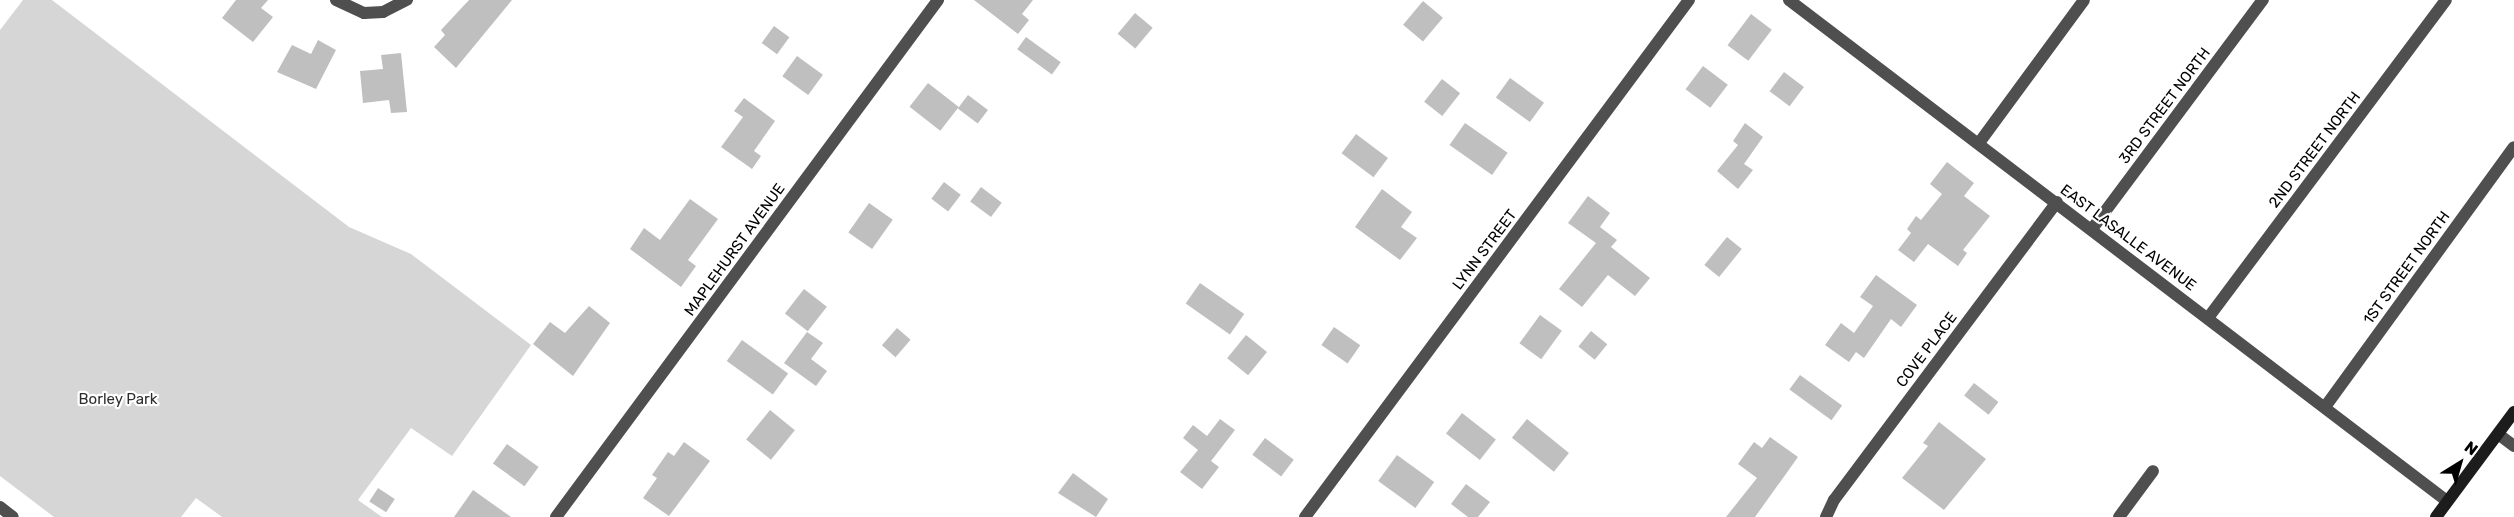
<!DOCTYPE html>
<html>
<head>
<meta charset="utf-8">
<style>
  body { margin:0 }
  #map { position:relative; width:2514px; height:517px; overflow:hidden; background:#fff; font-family:Rubik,sans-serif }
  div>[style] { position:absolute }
  .green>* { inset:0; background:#d6d6d6 }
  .building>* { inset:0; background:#bfbfbf; transform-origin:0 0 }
  .street>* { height:12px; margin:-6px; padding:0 6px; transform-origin:6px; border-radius:6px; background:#4f4f4f }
  .secondary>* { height:12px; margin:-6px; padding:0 6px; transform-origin:6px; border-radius:6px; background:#1c1c1c }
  span { translate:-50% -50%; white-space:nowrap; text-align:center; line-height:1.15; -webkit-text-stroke:4.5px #fff; paint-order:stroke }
  .street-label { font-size:15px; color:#000 }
  .park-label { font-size:15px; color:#2d2d2d }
  .north { position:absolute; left:2430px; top:433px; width:60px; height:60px; -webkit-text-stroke:4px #fff; paint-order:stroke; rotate:37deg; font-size:16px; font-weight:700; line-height:24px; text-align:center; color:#000 }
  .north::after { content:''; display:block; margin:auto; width:21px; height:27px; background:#000; clip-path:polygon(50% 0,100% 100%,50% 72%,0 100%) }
</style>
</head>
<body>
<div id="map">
  <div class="green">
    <i style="clip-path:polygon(23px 0,52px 0,349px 227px,411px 254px,531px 345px,452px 456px,411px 428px,358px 500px,382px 517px,222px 517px,196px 498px,181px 517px,54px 517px,0 476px,0 30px)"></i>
  </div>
  <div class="building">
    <i style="clip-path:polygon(236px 0,268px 0,261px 8px,273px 17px,253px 42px,222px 18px)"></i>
    <i style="clip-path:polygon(469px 0,512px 0,456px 68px,434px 47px,445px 35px,441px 30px)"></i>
    <i style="clip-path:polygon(974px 0,1033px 0,1022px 14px,1029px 20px,1018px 34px)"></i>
    <i style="left:1423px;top:1px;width:26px;height:31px;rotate:40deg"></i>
    <i style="left:1135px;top:13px;width:23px;height:27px;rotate:40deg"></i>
    <i style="left:1751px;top:14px;width:26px;height:39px;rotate:37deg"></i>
    <i style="left:774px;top:26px;width:19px;height:21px;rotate:36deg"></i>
    <i style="left:1026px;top:37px;width:43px;height:15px;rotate:36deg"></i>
    <i style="clip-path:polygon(318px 40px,336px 50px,316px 89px,277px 72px,292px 45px,311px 54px)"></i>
    <i style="clip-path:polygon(401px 53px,407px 112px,391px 113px,389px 100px,363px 103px,360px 71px,383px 69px,381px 55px)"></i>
    <i style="left:797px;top:56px;width:32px;height:25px;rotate:36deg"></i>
    <i style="left:1703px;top:66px;width:31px;height:29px;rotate:37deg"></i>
    <i style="left:1784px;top:72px;width:25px;height:24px;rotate:37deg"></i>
    <i style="left:1510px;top:78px;width:42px;height:24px;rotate:36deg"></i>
    <i style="left:1442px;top:79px;width:23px;height:29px;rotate:38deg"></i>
    <i style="left:928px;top:83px;width:39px;height:30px;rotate:38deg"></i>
    <i style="left:968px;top:95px;width:25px;height:17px;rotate:37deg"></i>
    <i style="clip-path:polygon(744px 98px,775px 121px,754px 151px,761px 156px,752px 169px,721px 147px,743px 117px,734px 111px)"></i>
    <i style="left:1465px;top:123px;width:52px;height:27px;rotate:35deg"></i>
    <i style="clip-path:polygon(1745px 123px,1763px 137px,1744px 164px,1753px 170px,1738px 189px,1717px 171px,1738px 145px,1733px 141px)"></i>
    <i style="left:1356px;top:134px;width:40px;height:24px;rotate:37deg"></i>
    <i style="clip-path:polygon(1947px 162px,1974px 183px,1964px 196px,1990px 216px,1963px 250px,1967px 253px,1958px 266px,1928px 244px,1914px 262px,1898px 250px,1911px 233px,1907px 229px,1916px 216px,1921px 220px,1942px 194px,1930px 184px)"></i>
    <i style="left:944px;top:182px;width:21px;height:21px;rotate:37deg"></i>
    <i style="left:981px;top:187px;width:26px;height:18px;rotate:37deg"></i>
    <i style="clip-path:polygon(1382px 189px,1412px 212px,1401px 227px,1417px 238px,1400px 260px,1355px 227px)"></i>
    <i style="clip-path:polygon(1588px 196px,1610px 213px,1600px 227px,1617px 240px,1611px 247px,1650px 278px,1635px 296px,1608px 275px,1582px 307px,1559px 289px,1596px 243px,1568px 223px)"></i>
    <i style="clip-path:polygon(690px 199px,718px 219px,688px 260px,696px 266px,681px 287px,630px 249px,644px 228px,660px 240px)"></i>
    <i style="left:869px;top:203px;width:29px;height:36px;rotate:35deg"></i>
    <i style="left:1727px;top:237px;width:19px;height:36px;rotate:39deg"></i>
    <i style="clip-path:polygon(1876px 275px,1917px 305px,1901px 327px,1891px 319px,1864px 358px,1856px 352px,1849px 362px,1825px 345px,1841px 323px,1854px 333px,1873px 306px,1860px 297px)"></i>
    <i style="left:1200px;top:283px;width:54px;height:25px;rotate:35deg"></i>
    <i style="left:804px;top:289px;width:29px;height:31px;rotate:38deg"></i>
    <i style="clip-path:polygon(589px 306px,610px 323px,573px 376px,533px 344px,550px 322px,565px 333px)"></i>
    <i style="left:1540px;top:315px;width:27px;height:35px;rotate:36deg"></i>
    <i style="left:1334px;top:327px;width:32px;height:22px;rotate:35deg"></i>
    <i style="left:897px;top:328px;width:18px;height:23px;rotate:41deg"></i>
    <i style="left:1591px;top:331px;width:21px;height:20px;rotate:39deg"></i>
    <i style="clip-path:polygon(807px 332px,823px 343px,811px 359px,827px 371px,816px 386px,784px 363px)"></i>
    <i style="left:1246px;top:335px;width:27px;height:30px;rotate:39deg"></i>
    <i style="left:742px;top:340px;width:57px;height:26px;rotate:36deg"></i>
    <i style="left:1800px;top:375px;width:52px;height:18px;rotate:36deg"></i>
    <i style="left:1974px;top:383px;width:31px;height:16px;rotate:38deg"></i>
    <i style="left:770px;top:410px;width:32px;height:38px;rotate:39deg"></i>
    <i style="left:1462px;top:413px;width:43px;height:26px;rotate:38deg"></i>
    <i style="clip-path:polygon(1220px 419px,1235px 430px,1211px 461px,1219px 467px,1202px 489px,1180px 472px,1198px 450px,1183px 438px,1193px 425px,1207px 436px)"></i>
    <i style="left:1527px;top:419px;width:54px;height:24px;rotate:39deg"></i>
    <i style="clip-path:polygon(1939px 422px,1986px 459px,1944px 510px,1902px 478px,1928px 446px,1923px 443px)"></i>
    <i style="clip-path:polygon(1770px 437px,1798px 457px,1755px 517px,1726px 517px,1757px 478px,1738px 464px,1754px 442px,1762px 448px)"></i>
    <i style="left:1265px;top:438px;width:36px;height:21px;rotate:37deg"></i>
    <i style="clip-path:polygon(684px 442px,710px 461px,669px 516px,643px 498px,657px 478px,652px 475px,668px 452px,674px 456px)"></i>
    <i style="left:507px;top:444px;width:39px;height:24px;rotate:36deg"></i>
    <i style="left:1397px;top:455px;width:46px;height:32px;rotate:36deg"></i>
    <i style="clip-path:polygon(1073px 473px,1108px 499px,1096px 517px,1058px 493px)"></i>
    <i style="clip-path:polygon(1466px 484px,1490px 502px,1478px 517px,1468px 517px,1451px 504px)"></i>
    <i style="left:378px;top:488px;width:20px;height:16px;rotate:33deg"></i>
    <i style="clip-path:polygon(473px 490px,511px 517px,454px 517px)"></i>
  </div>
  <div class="street">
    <i style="left:336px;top:0;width:31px;rotate:25deg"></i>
    <i style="left:364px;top:13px;width:19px;rotate:-3deg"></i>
    <i style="left:383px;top:12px;width:27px;rotate:-27deg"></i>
    <i style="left:1789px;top:0;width:827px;rotate:37.29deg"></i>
    <i style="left:1979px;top:143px;width:177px;rotate:-53.7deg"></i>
    <i style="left:2092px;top:229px;width:286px;rotate:-53.3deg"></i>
    <i style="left:2208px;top:318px;width:397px;rotate:-53.2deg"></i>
    <i style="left:2325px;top:407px;width:321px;rotate:-54deg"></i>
    <i style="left:2498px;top:434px;width:20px;rotate:37deg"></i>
    <i style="left:0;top:507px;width:16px;rotate:38deg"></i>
    <i style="left:556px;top:517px;width:643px;rotate:-53.54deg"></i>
    <i style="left:1305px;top:517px;width:644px;rotate:-53.4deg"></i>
    <i style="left:1826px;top:517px;width:19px;rotate:-65deg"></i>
    <i style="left:1834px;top:500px;width:372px;rotate:-53.2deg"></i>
    <i style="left:2119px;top:517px;width:57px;rotate:-53.5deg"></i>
  </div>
  <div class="secondary">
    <i style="left:2436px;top:517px;width:131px;rotate:-53.4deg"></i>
  </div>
  <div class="street-label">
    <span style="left:2165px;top:106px;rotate:-53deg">3RD STREET NORTH</span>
    <span style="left:2315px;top:150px;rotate:-53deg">2ND STREET NORTH</span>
    <span style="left:2128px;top:238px;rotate:37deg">EAST LASALLE AVENUE</span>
    <span style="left:735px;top:250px;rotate:-54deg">MAPLEHURST AVENUE</span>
    <span style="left:1485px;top:250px;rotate:-53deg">LYNN STREET</span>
    <span style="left:2407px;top:268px;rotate:-54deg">1ST STREET NORTH</span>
    <span style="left:1927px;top:350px;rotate:-53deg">COVE PLACE</span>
  </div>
  <div class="park-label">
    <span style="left:118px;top:400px">Borley Park</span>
  </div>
  <div class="north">N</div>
</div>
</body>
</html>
